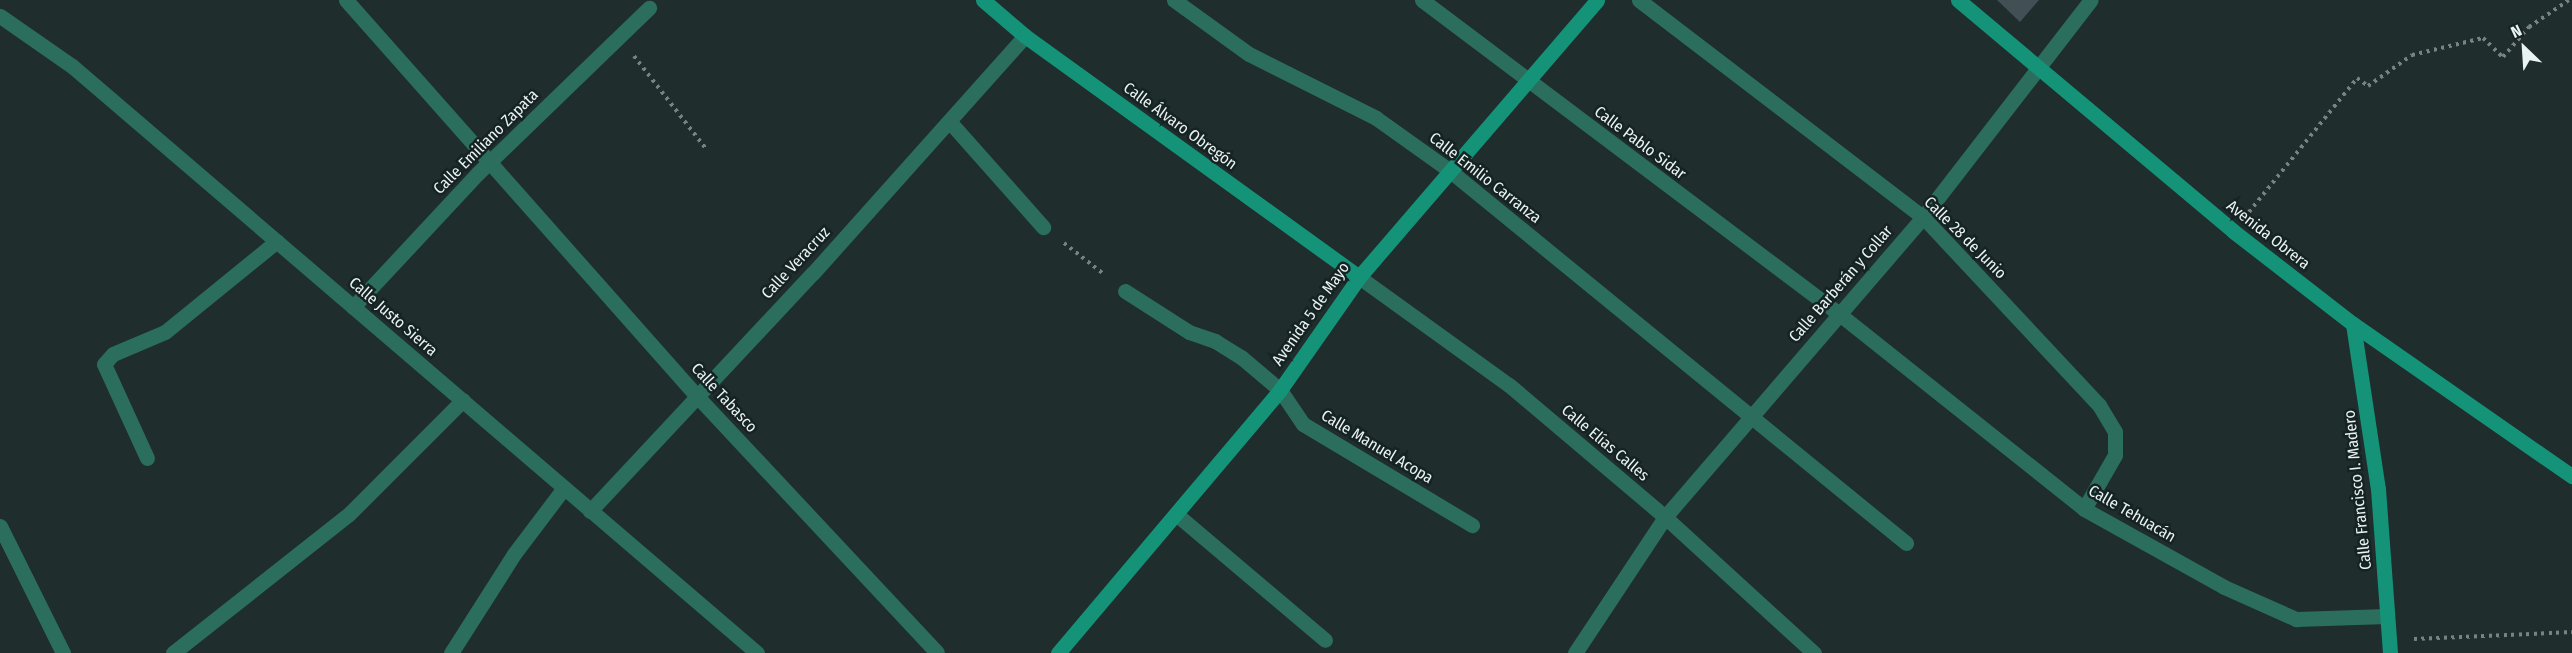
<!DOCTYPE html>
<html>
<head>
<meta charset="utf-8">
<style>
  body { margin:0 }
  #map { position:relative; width:2572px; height:653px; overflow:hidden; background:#1f2d2d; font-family:"Fira Sans Condensed",sans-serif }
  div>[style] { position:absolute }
  .building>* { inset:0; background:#424f54 }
  .path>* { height:4px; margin-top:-2px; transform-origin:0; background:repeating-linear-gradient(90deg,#778383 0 3px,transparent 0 7.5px) }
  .street>* { height:15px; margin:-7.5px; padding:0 7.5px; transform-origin:7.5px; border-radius:7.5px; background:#2c6e5d }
  .secondary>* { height:15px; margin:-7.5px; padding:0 7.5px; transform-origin:7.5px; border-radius:7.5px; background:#149379 }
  span { translate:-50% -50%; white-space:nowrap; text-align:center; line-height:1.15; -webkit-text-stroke:5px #162323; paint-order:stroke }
  .street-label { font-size:16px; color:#eaf3f3 }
  .north { position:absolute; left:2494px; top:18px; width:60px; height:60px; -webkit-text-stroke:4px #162323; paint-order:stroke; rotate:335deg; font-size:16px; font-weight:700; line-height:24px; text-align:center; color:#eaf3f3 }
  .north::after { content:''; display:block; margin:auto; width:21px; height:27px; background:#eaf3f3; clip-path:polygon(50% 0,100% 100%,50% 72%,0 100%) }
</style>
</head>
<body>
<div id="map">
  <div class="building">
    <i style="clip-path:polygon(1997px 0,2039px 0,2020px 22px)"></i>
  </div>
  <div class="path">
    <i style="left:634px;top:56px;width:119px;rotate:52.2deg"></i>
    <i style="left:2249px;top:212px;width:172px;rotate:-51.1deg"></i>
    <i style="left:2357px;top:78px;width:14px;rotate:36deg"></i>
    <i style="left:2368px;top:86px;width:54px;rotate:-35.2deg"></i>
    <i style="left:2412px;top:55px;width:73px;rotate:-13.5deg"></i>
    <i style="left:2483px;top:38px;width:28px;rotate:44deg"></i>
    <i style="left:2503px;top:57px;width:40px;rotate:-49deg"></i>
    <i style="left:2529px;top:27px;width:48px;rotate:-34deg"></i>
    <i style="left:1064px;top:243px;width:52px;rotate:38deg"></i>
    <i style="left:2414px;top:639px;width:158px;rotate:-2.5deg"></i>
  </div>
  <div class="street">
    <i style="left:346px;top:0;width:526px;rotate:48.47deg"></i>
    <i style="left:695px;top:394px;width:354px;rotate:46.9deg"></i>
    <i style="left:1174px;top:0;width:92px;rotate:35.8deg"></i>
    <i style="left:1249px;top:54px;width:142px;rotate:26.7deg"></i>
    <i style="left:1376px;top:118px;width:90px;rotate:35.5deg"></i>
    <i style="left:1449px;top:170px;width:590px;rotate:39.22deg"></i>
    <i style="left:1422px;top:0;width:521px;rotate:36.96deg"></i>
    <i style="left:1838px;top:313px;width:315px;rotate:38.5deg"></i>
    <i style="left:2084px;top:509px;width:160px;rotate:29.1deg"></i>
    <i style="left:2224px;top:587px;width:79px;rotate:24deg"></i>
    <i style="left:2296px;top:619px;width:91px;rotate:-1.9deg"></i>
    <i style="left:1639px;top:0;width:357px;rotate:37.4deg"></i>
    <i style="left:1923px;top:217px;width:258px;rotate:46.9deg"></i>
    <i style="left:2099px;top:405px;width:31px;rotate:59deg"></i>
    <i style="left:2115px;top:432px;width:23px;rotate:90deg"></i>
    <i style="left:2115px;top:455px;width:62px;rotate:119.9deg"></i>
    <i style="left:0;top:16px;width:88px;rotate:34.8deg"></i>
    <i style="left:72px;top:66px;width:902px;rotate:40.59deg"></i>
    <i style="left:949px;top:121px;width:142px;rotate:48.4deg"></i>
    <i style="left:1359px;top:277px;width:185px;rotate:35.8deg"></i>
    <i style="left:1509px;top:385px;width:204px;rotate:40.2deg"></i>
    <i style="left:1665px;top:517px;width:202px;rotate:42.4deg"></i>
    <i style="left:1125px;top:291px;width:76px;rotate:32.6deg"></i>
    <i style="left:1189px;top:332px;width:28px;rotate:19deg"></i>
    <i style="left:1215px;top:341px;width:31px;rotate:32deg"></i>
    <i style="left:1241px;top:357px;width:51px;rotate:40.2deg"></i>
    <i style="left:1280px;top:390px;width:41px;rotate:55.9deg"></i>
    <i style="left:1303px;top:424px;width:197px;rotate:30.9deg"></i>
    <i style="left:353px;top:307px;width:183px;rotate:-47deg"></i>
    <i style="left:478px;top:173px;width:238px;rotate:-44deg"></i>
    <i style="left:147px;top:458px;width:103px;rotate:-114.6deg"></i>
    <i style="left:104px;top:364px;width:13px;rotate:-48deg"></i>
    <i style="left:113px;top:354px;width:56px;rotate:-22.9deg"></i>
    <i style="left:165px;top:332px;width:144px;rotate:-39.1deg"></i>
    <i style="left:590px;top:511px;width:326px;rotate:-46.9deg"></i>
    <i style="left:813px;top:273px;width:318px;rotate:-48.2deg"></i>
    <i style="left:1176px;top:514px;width:195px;rotate:40.2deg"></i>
    <i style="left:0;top:526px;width:142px;rotate:63.6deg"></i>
    <i style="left:173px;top:653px;width:224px;rotate:-38.3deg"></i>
    <i style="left:349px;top:514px;width:161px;rotate:-45deg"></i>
    <i style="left:451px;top:653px;width:117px;rotate:-57.5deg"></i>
    <i style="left:514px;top:554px;width:83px;rotate:-52.9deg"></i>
    <i style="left:1575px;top:653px;width:163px;rotate:-56.5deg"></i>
    <i style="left:1665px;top:517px;width:396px;rotate:-49.3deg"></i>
    <i style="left:1923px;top:217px;width:274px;rotate:-52.3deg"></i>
  </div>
  <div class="secondary">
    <i style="left:983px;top:0;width:55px;rotate:40.6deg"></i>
    <i style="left:1025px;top:36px;width:412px;rotate:35.8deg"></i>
    <i style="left:1958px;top:0;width:359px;rotate:40deg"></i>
    <i style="left:2233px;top:231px;width:152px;rotate:37.8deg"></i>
    <i style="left:2353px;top:324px;width:267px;rotate:34.8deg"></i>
    <i style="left:2353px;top:324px;width:167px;rotate:81.4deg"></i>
    <i style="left:2378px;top:489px;width:164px;rotate:85.8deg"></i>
    <i style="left:1058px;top:653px;width:344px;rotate:-49.8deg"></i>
    <i style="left:1280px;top:390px;width:138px;rotate:-55deg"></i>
    <i style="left:1359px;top:277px;width:365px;rotate:-49.3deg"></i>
  </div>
  <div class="street-label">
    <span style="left:1180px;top:126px;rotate:36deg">Calle Álvaro Obregón</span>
    <span style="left:486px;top:142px;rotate:-45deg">Calle Emiliano Zapata</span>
    <span style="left:1640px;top:143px;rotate:37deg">Calle Pablo Sidar</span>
    <span style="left:1485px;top:178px;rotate:38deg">Calle Emilio Carranza</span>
    <span style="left:2268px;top:235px;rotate:38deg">Avenida Obrera</span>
    <span style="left:1965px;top:238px;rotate:45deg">Calle 28 de Junio</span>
    <span style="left:796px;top:263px;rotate:-47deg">Calle Veracruz</span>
    <span style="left:1841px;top:284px;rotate:-49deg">Calle Barberán y Collar</span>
    <span style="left:1311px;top:314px;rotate:-55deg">Avenida 5 de Mayo</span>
    <span style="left:393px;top:317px;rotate:41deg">Calle Justo Sierra</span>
    <span style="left:724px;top:398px;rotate:47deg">Calle Tabasco</span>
    <span style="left:1605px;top:443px;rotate:40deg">Calle Elías Calles</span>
    <span style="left:1377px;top:447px;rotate:31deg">Calle Manuel Acopa</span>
    <span style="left:2358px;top:490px;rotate:-96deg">Calle Francisco I. Madero</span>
    <span style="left:2132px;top:514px;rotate:30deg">Calle Tehuacán</span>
  </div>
  <div class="north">N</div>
</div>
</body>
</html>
